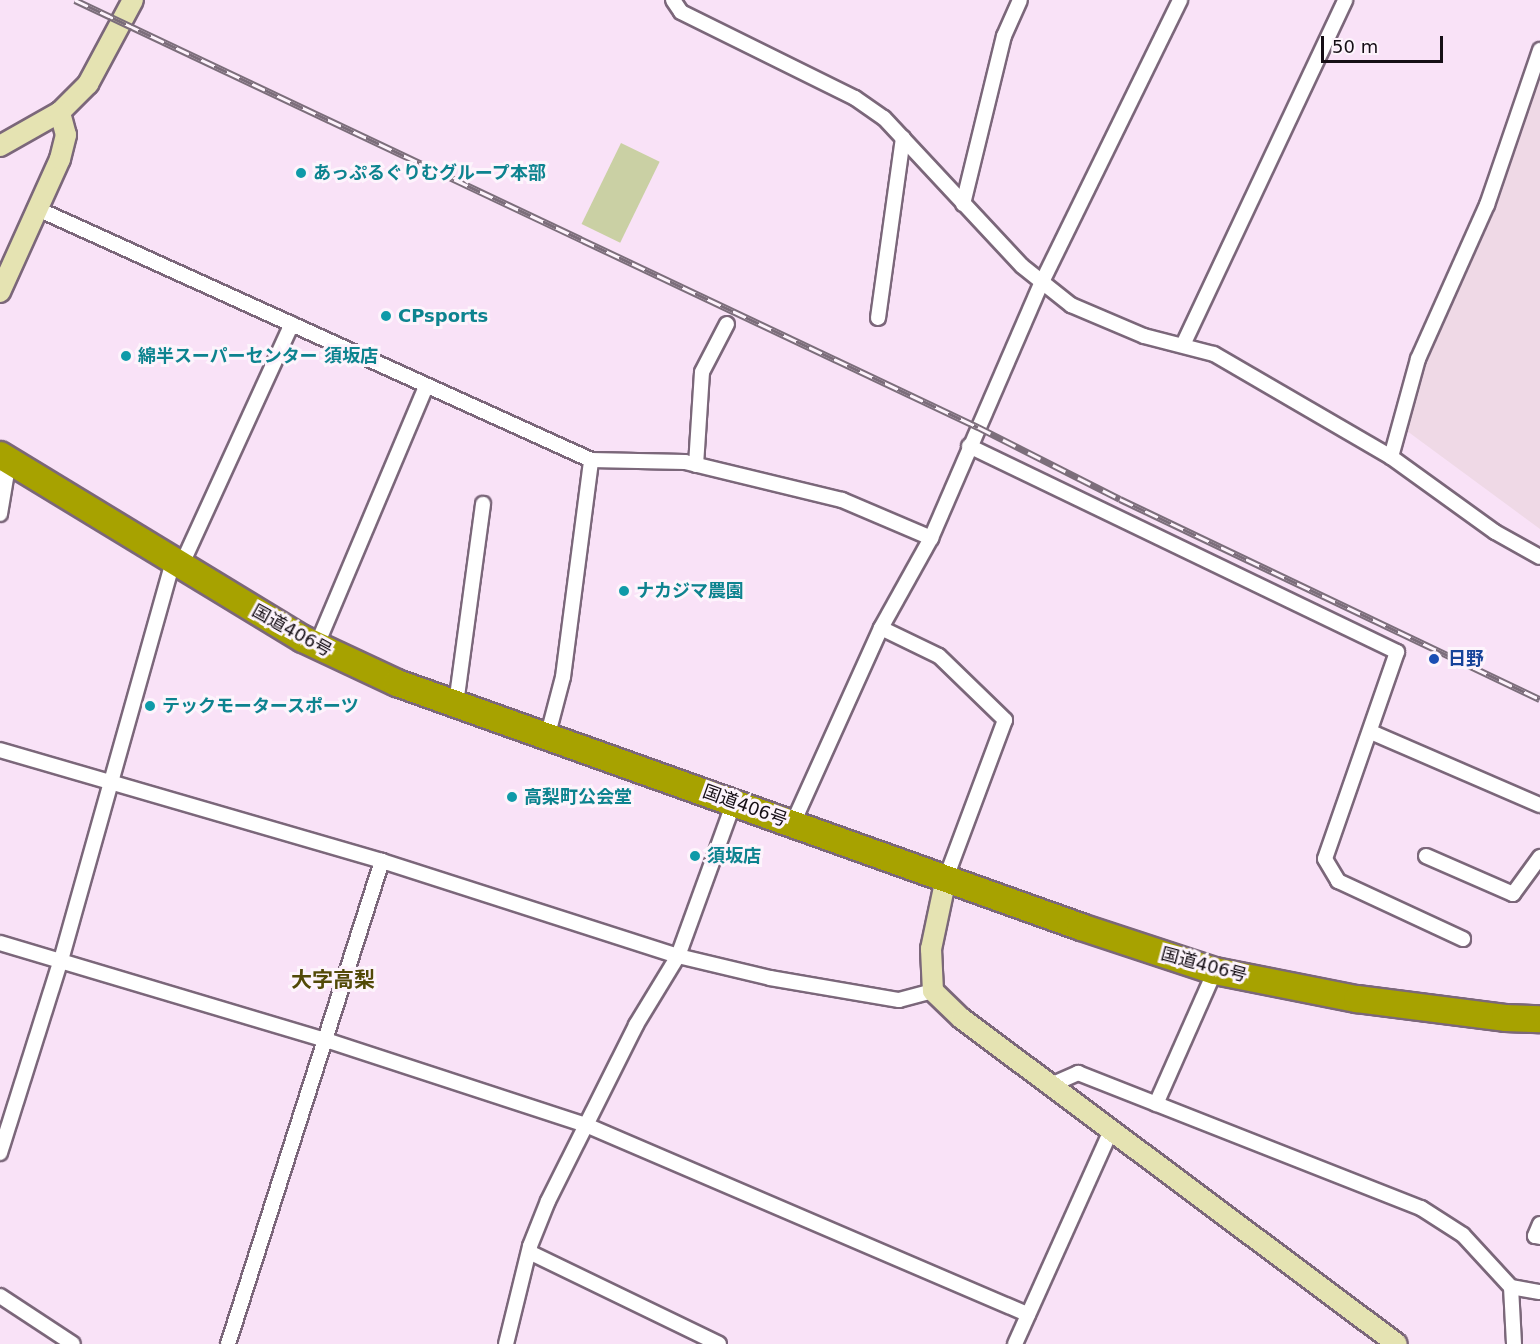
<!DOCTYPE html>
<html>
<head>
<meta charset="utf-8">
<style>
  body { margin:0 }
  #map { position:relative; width:1540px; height:1344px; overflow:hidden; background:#f9e2f7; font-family:"DejaVu Sans","Noto Sans JP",sans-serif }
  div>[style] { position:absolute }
  .industrial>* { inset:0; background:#efd9e6 }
  .green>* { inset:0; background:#cad0a4; transform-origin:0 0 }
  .roads { filter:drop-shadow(2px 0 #7b677a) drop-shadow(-2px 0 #7b677a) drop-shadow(0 2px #7b677a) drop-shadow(0 -2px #7b677a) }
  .street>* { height:14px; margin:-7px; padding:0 7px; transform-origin:7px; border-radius:7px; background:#fff }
  .secondary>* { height:20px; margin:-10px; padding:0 10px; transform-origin:10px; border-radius:10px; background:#e5e3b2 }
  .highway>* { height:26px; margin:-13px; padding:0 13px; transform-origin:13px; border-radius:13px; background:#a7a200 }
  .rail>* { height:7px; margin-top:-3.5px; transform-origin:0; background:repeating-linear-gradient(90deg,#fdf4fc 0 14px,#7c6e7b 0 28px); box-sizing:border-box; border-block:2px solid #7c6e7b }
  .dots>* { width:16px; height:16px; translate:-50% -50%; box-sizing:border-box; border:3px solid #fdf4fc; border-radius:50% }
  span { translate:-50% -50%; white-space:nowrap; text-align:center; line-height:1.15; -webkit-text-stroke:6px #fdf4fc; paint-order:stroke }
  .culture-label { font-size:18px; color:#0d838f; font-weight:700 }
  .left { translate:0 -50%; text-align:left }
  .street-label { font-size:18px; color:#150e15 }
  .transit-label { font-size:18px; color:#164399; font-weight:700 }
  .quarter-label { font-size:21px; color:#524907; font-weight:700 }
  .scale { position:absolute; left:1321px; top:36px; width:122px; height:27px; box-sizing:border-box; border:3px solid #150e15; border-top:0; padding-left:8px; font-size:18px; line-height:21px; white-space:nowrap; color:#150e15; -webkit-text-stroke:4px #fdf4fc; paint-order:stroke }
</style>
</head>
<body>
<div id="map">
  <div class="industrial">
    <i style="clip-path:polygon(1540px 71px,1540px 529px,1407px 431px,1440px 310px,1503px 184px)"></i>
  </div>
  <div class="green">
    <i style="left:621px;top:143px;width:43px;height:90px;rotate:26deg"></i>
  </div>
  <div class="roads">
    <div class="street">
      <i style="left:673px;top:0;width:14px;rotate:56deg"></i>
      <i style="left:681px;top:12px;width:194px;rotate:26.3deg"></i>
      <i style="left:855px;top:98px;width:35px;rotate:35deg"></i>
      <i style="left:884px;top:118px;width:202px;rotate:47deg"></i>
      <i style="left:1022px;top:266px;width:63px;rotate:38.5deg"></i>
      <i style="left:1071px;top:305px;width:79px;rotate:23deg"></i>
      <i style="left:1144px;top:336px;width:72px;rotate:14.4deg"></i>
      <i style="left:1214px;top:354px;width:205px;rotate:30.2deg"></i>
      <i style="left:1391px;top:457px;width:128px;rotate:35.8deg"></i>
      <i style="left:1495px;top:532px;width:51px;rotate:29.1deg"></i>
      <i style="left:963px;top:204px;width:173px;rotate:-76.3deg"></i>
      <i style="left:1004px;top:36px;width:39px;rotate:-66deg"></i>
      <i style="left:40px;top:210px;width:605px;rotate:24.4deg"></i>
      <i style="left:591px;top:460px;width:94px;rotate:1.2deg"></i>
      <i style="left:685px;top:462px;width:162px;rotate:13.6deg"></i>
      <i style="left:842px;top:500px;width:97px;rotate:23.1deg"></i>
      <i style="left:878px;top:318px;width:182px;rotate:-82.1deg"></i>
      <i style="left:1183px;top:345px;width:381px;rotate:-64.8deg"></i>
      <i style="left:969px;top:446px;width:475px;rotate:25.7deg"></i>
      <i style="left:1397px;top:652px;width:219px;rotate:109.2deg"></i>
      <i style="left:1325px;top:859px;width:26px;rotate:59deg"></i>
      <i style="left:1338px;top:881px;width:138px;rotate:24.9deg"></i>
      <i style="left:1391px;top:457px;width:102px;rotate:-74.6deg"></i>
      <i style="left:1418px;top:359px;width:169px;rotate:-65.9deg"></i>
      <i style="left:1487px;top:205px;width:164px;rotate:-71.1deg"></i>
      <i style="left:696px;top:465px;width:93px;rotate:-86.3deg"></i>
      <i style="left:702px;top:372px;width:54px;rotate:-62.5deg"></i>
      <i style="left:0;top:514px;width:55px;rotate:-80.5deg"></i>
      <i style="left:181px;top:566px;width:266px;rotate:-65.4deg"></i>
      <i style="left:881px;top:628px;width:64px;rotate:25.8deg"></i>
      <i style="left:939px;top:656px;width:92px;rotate:44.1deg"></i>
      <i style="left:1005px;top:720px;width:169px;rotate:110.5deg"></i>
      <i style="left:316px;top:647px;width:282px;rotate:-67.1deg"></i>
      <i style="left:456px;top:704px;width:202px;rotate:-82.3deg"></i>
      <i style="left:1371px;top:732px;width:184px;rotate:23.4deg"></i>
      <i style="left:548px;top:734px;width:59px;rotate:-75.3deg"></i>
      <i style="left:563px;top:677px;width:219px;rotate:-82.6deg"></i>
      <i style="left:0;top:750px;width:398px;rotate:16.2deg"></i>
      <i style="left:382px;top:861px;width:311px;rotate:17.8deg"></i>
      <i style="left:678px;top:956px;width:95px;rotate:13.4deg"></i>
      <i style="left:770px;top:978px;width:131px;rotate:9.7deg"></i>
      <i style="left:899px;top:1000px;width:35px;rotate:-15deg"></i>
      <i style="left:793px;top:823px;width:214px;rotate:-65.7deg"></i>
      <i style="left:881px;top:628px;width:103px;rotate:-60.9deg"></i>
      <i style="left:931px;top:538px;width:279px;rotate:-66.6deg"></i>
      <i style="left:1042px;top:282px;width:314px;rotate:-63.9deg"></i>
      <i style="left:1426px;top:856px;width:95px;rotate:23.6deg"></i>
      <i style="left:1513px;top:894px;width:46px;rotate:-53.9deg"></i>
      <i style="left:0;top:943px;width:340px;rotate:16.6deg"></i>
      <i style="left:326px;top:1040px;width:274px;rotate:18.1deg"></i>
      <i style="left:586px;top:1125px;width:481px;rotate:23.2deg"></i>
      <i style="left:1051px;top:1085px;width:30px;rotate:-24deg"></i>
      <i style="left:1078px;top:1073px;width:369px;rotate:21.5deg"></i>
      <i style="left:1421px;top:1208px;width:50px;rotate:32.7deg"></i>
      <i style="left:1463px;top:1235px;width:71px;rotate:47.3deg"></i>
      <i style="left:1156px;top:1104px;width:145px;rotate:-66.1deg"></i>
      <i style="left:0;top:1153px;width:202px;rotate:-72.5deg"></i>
      <i style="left:61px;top:960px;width:414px;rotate:-74.3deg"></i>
      <i style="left:1540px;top:1224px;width:13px;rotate:113deg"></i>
      <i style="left:1535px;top:1236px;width:5px;rotate:11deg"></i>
      <i style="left:529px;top:1252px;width:211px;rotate:25.8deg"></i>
      <i style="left:0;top:1296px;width:87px;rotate:33.3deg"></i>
      <i style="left:228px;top:1344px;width:507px;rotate:-72.32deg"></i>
      <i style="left:506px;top:1344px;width:101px;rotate:-76.2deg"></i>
      <i style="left:530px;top:1246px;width:48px;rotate:-68.2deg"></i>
      <i style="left:548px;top:1201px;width:197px;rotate:-63.4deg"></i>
      <i style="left:636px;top:1025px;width:81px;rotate:-58.7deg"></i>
      <i style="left:678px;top:956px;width:164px;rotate:-70deg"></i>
      <i style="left:1015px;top:1344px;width:235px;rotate:-65.8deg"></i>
      <i style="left:1514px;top:1344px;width:57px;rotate:-93deg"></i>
      <i style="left:1511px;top:1287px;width:29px;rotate:10deg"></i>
    </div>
    <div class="secondary">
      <i style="left:0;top:146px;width:69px;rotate:-29.5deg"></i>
      <i style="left:60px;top:112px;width:40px;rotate:-45deg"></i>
      <i style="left:88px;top:84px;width:95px;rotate:-61.8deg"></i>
      <i style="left:0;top:292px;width:146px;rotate:-65.7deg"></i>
      <i style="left:60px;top:159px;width:25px;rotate:-76deg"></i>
      <i style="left:66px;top:135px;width:24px;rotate:-105deg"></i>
      <i style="left:946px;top:878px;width:73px;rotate:101.9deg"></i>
      <i style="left:931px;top:949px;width:42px;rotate:87.3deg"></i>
      <i style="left:933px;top:991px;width:39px;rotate:44deg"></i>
      <i style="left:961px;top:1018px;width:544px;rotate:36.79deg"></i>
    </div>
    <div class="highway">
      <i style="left:0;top:455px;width:354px;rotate:31.3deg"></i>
      <i style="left:303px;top:639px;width:104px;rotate:25.1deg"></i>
      <i style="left:397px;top:683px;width:726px;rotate:19.63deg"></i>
      <i style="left:1081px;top:927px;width:141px;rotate:18.2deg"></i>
      <i style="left:1215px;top:971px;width:145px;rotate:11.2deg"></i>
      <i style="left:1357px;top:999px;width:149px;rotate:7.3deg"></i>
      <i style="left:1505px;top:1018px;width:35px;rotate:2deg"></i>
    </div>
  </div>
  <div class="rail">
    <i style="left:75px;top:0;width:999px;rotate:25.31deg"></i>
    <i style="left:978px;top:427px;width:159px;rotate:26.9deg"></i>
    <i style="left:1120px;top:499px;width:465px;rotate:25.5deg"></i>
  </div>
  <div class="dots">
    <i style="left:301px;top:173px;background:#0f9aa8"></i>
    <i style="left:386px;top:316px;background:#0f9aa8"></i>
    <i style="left:126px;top:356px;background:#0f9aa8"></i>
    <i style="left:624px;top:591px;background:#0f9aa8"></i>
    <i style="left:1434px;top:659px;background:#1a4fb4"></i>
    <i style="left:150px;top:706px;background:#0f9aa8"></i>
    <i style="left:512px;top:797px;background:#0f9aa8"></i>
    <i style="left:695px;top:856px;background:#0f9aa8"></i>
  </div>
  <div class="culture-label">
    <span class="left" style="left:313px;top:173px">あっぷるぐりむグループ本部</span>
    <span class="left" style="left:398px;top:316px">CPsports</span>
    <span class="left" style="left:138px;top:356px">綿半スーパーセンター 須坂店</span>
    <span class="left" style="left:636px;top:591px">ナカジマ農園</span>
    <span class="left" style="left:162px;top:706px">テックモータースポーツ</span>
    <span class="left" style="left:524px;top:797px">高梨町公会堂</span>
    <span class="left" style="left:707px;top:856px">須坂店</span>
  </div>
  <div class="street-label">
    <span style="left:292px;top:631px;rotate:29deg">国道406号</span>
    <span style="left:745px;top:806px;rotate:20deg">国道406号</span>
    <span style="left:1204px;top:965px;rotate:15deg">国道406号</span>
  </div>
  <div class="transit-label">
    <span class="left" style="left:1448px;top:659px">日野</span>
  </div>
  <div class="quarter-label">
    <span style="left:333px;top:980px">大字高梨</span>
  </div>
  <div class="scale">50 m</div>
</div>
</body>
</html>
